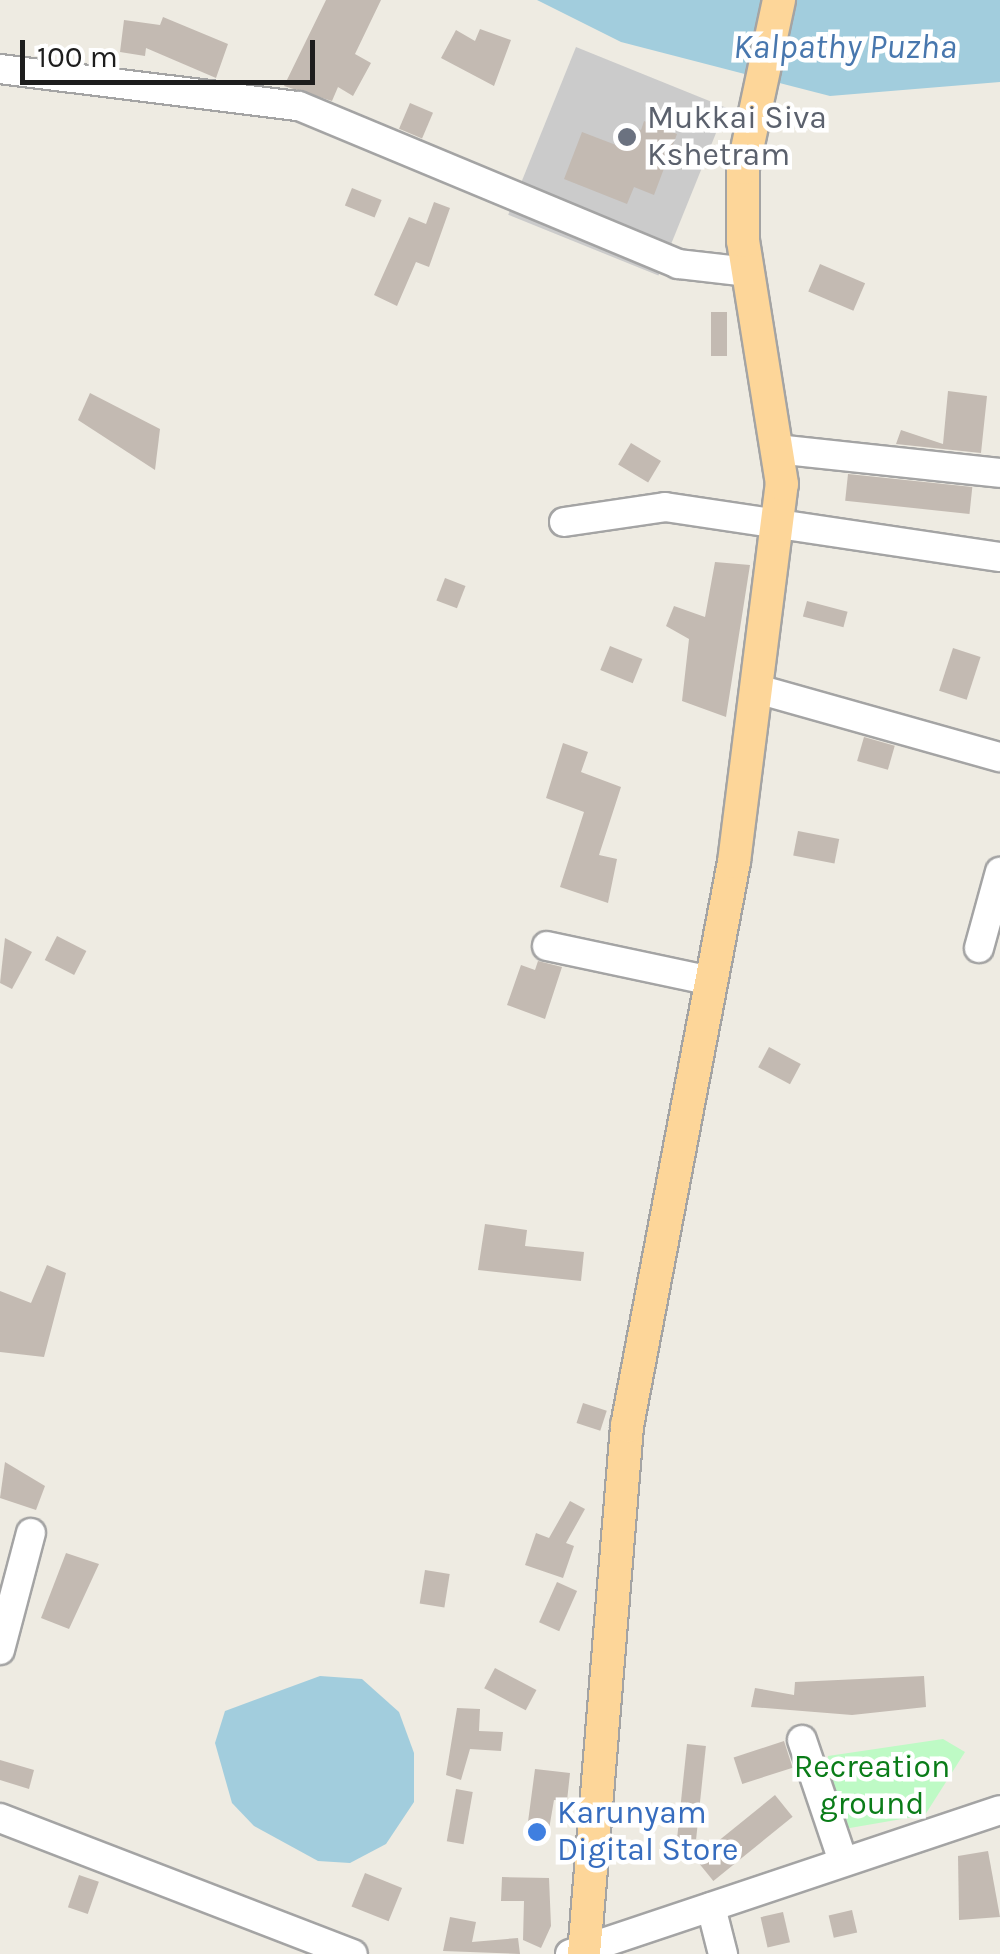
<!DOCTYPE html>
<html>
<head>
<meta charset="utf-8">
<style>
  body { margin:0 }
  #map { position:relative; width:1000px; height:1954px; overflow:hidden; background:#eeebe2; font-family:Karla,sans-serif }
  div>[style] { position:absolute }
  .religious>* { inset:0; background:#cbcbcb; transform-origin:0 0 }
  .park>* { inset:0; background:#befac5 }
  .water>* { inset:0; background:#a2cddd }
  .building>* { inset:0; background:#c3bab2; transform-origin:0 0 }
  .roads { filter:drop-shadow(2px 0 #a4a4a4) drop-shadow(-2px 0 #a4a4a4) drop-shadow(0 2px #a4a4a4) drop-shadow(0 -2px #a4a4a4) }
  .minor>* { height:28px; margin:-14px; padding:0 14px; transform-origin:14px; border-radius:14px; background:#fff }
  .major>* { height:32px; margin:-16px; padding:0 16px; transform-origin:16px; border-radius:16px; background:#fdd699 }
  .dots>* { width:28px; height:28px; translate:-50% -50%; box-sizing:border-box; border:5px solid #fff; border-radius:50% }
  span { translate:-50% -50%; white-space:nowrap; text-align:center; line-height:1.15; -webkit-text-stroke:9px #fff; paint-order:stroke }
  .worship-label { font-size:32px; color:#5b616d }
  .left { translate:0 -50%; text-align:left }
  .park-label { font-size:32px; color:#0a7c18 }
  .shop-label { font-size:32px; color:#366cbe }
  .water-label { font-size:35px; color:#4877ae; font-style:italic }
  .scale { position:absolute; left:20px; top:40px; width:295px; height:45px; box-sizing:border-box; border:5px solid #1d1d1d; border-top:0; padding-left:12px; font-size:30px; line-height:35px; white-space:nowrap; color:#1d1d1d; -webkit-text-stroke:8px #fff; paint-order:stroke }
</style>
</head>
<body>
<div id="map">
  <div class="religious">
    <i style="left:576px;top:47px;width:162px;height:181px;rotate:22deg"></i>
  </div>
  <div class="park">
    <i style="clip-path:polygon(943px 1739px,965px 1752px,925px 1815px,844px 1829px,826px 1784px,828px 1756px)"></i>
  </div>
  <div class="water">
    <i style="clip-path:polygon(537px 0,1000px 0,1000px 82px,830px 96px,621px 42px)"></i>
    <i style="clip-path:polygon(320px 1676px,362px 1679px,399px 1712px,414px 1753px,414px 1802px,386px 1844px,350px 1863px,318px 1861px,254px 1826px,232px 1803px,215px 1743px,225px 1711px)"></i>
  </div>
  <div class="building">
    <i style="clip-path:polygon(326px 0,381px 0,355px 54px,371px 63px,353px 96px,338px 87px,332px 101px,284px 86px)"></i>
    <i style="clip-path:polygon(163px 17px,228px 44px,216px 78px,146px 48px,145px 56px,120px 52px,124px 20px,160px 25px)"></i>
    <i style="clip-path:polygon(480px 29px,511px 40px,494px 86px,441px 58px,456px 30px,475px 41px)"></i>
    <i style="left:410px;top:103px;width:25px;height:28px;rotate:23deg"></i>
    <i style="clip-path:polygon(644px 121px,677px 134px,654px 195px,634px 187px,627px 204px,564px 179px,582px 132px,616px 145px,624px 124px,641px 130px)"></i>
    <i style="left:352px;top:188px;width:32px;height:19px;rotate:22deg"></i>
    <i style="clip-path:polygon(434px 202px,450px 208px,429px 267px,416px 262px,397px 306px,374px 295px,409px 217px,426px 224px)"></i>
    <i style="left:820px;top:264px;width:49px;height:30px;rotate:23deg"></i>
    <i style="left:711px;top:312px;width:16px;height:44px"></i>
    <i style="clip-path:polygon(948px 391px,987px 396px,981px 453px,896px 444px,901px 430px,943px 444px)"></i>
    <i style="clip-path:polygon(90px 393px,160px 429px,155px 470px,78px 420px)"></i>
    <i style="left:631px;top:443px;width:35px;height:25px;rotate:31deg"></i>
    <i style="left:848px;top:474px;width:125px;height:27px;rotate:6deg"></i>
    <i style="clip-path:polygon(715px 562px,750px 565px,726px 717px,682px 701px,689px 639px,666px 626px,674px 606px,705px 617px)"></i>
    <i style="left:445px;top:578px;width:22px;height:24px;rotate:21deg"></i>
    <i style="left:807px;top:601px;width:42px;height:16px;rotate:15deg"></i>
    <i style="left:610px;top:646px;width:35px;height:26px;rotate:22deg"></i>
    <i style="left:953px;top:648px;width:29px;height:45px;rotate:18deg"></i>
    <i style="left:864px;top:737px;width:32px;height:25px;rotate:16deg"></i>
    <i style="clip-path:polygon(563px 743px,588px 752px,581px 772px,621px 787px,599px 855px,617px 859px,608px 903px,560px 887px,584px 812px,546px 798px)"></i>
    <i style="left:798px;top:831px;width:42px;height:25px;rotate:11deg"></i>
    <i style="left:57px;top:936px;width:33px;height:27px;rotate:27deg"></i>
    <i style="clip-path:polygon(5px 938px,32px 952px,12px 989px,0 983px)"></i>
    <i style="clip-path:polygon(538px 961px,562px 967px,545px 1019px,507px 1005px,521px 965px,535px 970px)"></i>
    <i style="left:769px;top:1047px;width:36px;height:23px;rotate:28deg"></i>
    <i style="clip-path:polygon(485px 1224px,527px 1230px,525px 1246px,584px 1252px,581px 1281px,478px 1270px)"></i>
    <i style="clip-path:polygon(47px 1265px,66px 1273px,44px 1357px,0 1352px,0 1291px,31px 1303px)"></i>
    <i style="left:583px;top:1403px;width:25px;height:21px;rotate:18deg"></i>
    <i style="clip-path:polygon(5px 1462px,45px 1486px,36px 1510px,0 1498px)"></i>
    <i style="clip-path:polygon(570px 1501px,585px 1509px,566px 1543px,574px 1546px,563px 1578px,525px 1565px,536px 1533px,549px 1538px)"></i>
    <i style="clip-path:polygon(66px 1553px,99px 1564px,69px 1629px,41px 1618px)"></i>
    <i style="left:425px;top:1570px;width:25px;height:34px;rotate:9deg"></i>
    <i style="left:557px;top:1582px;width:22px;height:44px;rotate:24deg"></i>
    <i style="left:495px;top:1668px;width:47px;height:23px;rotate:28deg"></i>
    <i style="clip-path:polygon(924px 1676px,926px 1707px,852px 1715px,751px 1707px,755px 1688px,794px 1695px,795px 1682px)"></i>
    <i style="clip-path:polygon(457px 1708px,480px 1709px,479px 1731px,503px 1732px,501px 1751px,470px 1749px,461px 1780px,446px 1775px)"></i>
    <i style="left:784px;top:1741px;width:28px;height:53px;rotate:72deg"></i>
    <i style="left:687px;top:1744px;width:19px;height:105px;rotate:6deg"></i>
    <i style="clip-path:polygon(0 1760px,34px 1770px,29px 1789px,0 1780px)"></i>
    <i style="clip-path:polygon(535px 1769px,570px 1773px,567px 1801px,554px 1800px,547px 1841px,526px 1837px)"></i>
    <i style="left:456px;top:1789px;width:17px;height:53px;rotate:10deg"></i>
    <i style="left:775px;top:1795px;width:28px;height:102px;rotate:51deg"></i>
    <i style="clip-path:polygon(988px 1851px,1000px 1917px,959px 1920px,958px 1856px)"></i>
    <i style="left:365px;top:1873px;width:40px;height:36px;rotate:22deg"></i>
    <i style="left:79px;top:1875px;width:21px;height:34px;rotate:19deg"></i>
    <i style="clip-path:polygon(502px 1877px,549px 1878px,551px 1926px,541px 1948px,523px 1940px,524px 1901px,501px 1901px)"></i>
    <i style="left:852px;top:1910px;width:23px;height:24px;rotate:77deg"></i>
    <i style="left:783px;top:1912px;width:31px;height:23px;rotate:77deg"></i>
    <i style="clip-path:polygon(450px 1917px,476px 1922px,472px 1942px,518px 1938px,520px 1954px,443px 1951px)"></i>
  </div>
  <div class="roads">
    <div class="minor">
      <i style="left:0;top:69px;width:301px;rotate:7.1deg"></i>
      <i style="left:299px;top:106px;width:411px;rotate:22.6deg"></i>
      <i style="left:678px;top:264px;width:70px;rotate:6.5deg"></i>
      <i style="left:776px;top:449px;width:225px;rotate:6.1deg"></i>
      <i style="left:564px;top:522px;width:102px;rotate:-8.4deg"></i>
      <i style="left:665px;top:507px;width:339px;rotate:8.5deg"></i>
      <i style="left:761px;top:690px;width:248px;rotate:15.7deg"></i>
      <i style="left:547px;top:946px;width:168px;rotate:12deg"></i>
      <i style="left:979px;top:948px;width:79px;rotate:-74.6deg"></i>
      <i style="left:0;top:1650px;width:121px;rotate:-75.2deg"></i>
      <i style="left:802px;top:1740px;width:125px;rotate:71.3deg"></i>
      <i style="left:0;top:1818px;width:378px;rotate:21.1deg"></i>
      <i style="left:711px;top:1907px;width:49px;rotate:75.7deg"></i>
      <i style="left:570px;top:1954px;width:453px;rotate:-18.5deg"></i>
    </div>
    <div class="major">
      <i style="left:584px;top:1954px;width:530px;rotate:-85.34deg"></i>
      <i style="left:627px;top:1426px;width:574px;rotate:-79.26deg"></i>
      <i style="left:734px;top:862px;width:381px;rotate:-82.8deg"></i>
      <i style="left:782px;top:484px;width:246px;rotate:-99.1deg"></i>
      <i style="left:743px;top:241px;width:73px;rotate:-90deg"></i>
      <i style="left:743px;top:168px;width:172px;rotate:-77.9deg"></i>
    </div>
  </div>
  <div class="dots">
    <i style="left:627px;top:137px;background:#6b7280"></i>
    <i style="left:537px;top:1832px;background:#3f7fe0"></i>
  </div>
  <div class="worship-label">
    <span class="left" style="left:647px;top:137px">Mukkai Siva<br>Kshetram</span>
  </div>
  <div class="park-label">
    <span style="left:872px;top:1786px">Recreation<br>ground</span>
  </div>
  <div class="shop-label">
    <span class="left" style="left:557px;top:1832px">Karunyam<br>Digital Store</span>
  </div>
  <div class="water-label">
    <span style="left:845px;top:47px">Kalpathy Puzha</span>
  </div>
  <div class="scale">100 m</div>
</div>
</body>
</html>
